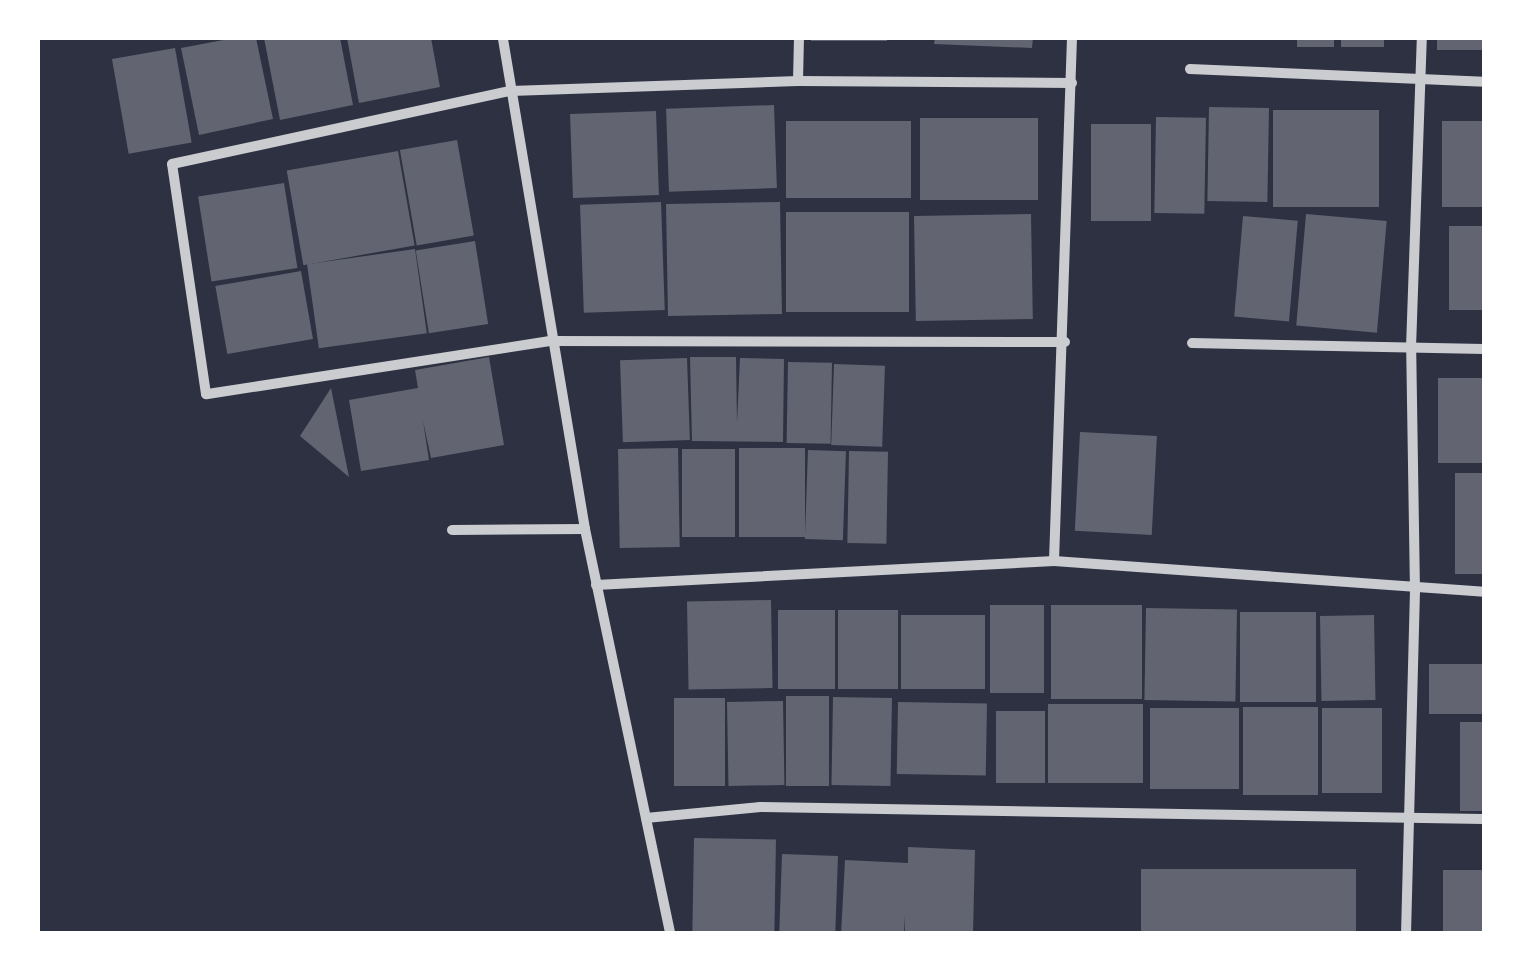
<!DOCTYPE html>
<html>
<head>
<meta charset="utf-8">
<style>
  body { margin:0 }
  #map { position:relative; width:1522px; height:971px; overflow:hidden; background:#2d3142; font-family:"Source Serif 4",serif }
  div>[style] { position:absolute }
  .building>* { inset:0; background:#626471; transform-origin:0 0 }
  .minor>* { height:10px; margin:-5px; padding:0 5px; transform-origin:5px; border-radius:5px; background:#caccd0 }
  span { translate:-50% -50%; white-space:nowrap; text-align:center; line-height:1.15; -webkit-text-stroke:10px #fff; paint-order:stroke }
  .frame { position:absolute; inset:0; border:40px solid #fff; pointer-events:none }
</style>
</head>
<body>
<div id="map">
  <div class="building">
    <i style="clip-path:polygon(234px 38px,256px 38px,273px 119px,199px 135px,181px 48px)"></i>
    <i style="clip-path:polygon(264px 38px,340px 38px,353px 105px,280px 120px)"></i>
    <i style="clip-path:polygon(347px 38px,431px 38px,440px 87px,359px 103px)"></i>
    <i style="left:811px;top:38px;width:76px;height:3px"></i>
    <i style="clip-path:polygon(935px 38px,1033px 38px,1032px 48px,934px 44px)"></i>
    <i style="left:1297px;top:38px;width:37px;height:9px"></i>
    <i style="left:1341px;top:38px;width:43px;height:9px"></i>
    <i style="left:1437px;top:38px;width:47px;height:12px"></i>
    <i style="left:175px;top:48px;width:96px;height:64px;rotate:80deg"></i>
    <i style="left:774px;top:105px;width:83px;height:108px;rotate:88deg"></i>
    <i style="left:1209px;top:107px;width:60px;height:94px;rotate:1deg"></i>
    <i style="left:1273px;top:110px;width:106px;height:97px"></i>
    <i style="left:656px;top:111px;width:84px;height:86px;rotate:88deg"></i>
    <i style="left:1156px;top:117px;width:50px;height:96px;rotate:1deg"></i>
    <i style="left:920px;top:118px;width:118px;height:82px"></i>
    <i style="left:786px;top:121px;width:125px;height:77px"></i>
    <i style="left:1442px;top:121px;width:42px;height:86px"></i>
    <i style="left:1091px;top:124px;width:60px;height:97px"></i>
    <i style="left:457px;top:140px;width:97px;height:58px;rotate:80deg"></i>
    <i style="left:398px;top:151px;width:96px;height:113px;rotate:80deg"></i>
    <i style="left:284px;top:183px;width:86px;height:87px;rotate:81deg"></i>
    <i style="left:661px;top:202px;width:108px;height:81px;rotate:88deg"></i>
    <i style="left:780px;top:202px;width:112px;height:114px;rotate:89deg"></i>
    <i style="left:786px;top:212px;width:123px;height:100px"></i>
    <i style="left:1031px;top:214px;width:105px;height:117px;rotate:89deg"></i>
    <i style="left:1306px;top:214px;width:81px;height:112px;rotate:5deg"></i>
    <i style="left:1243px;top:216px;width:55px;height:101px;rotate:5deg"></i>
    <i style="left:1449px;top:226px;width:35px;height:84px"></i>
    <i style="left:475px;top:241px;width:84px;height:60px;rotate:81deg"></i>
    <i style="left:415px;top:249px;width:85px;height:109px;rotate:82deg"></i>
    <i style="left:301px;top:271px;width:69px;height:87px;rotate:80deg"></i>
    <i style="clip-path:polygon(489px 357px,504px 445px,431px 458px,423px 421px,429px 460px,361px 471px,349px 400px,418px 388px,415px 370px)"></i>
    <i style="clip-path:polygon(690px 357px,736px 357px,737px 423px,740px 358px,784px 359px,783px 442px,692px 441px)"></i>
    <i style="left:687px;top:358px;width:82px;height:67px;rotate:88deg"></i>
    <i style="left:788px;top:362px;width:44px;height:81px;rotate:1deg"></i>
    <i style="left:834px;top:364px;width:51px;height:81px;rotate:2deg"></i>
    <i style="left:1484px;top:378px;width:85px;height:46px;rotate:90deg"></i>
    <i style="clip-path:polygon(331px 388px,349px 477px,300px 436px)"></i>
    <i style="left:1080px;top:432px;width:77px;height:99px;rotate:3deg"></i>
    <i style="left:678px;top:448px;width:99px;height:60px;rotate:89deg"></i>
    <i style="left:739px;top:448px;width:66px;height:89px"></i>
    <i style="left:682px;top:449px;width:53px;height:88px"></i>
    <i style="left:808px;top:450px;width:38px;height:89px;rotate:2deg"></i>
    <i style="left:849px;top:451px;width:39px;height:92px;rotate:1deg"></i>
    <i style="left:1455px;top:473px;width:29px;height:101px"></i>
    <i style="left:771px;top:600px;width:88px;height:84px;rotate:89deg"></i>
    <i style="left:990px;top:605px;width:54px;height:88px"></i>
    <i style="left:1051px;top:605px;width:91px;height:94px"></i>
    <i style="left:1146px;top:608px;width:91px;height:92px;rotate:1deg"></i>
    <i style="left:778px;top:610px;width:57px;height:79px"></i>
    <i style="left:838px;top:610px;width:60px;height:79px"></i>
    <i style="left:1240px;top:612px;width:76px;height:90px"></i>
    <i style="left:901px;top:615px;width:84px;height:74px"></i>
    <i style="left:1374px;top:615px;width:85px;height:54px;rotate:89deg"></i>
    <i style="left:1484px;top:664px;width:50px;height:55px;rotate:90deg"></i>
    <i style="left:829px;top:696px;width:90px;height:43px;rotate:90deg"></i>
    <i style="left:833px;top:697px;width:59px;height:88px;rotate:1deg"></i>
    <i style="left:674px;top:698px;width:51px;height:88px"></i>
    <i style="left:783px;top:701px;width:84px;height:56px;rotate:89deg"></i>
    <i style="left:898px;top:702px;width:89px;height:72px;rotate:1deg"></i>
    <i style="left:1048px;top:704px;width:95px;height:79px"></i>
    <i style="left:1243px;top:707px;width:75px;height:88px"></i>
    <i style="left:1150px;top:708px;width:89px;height:81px"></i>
    <i style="left:1322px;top:708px;width:60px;height:85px"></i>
    <i style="left:996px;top:711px;width:49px;height:72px"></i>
    <i style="left:1484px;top:722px;width:89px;height:24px;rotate:90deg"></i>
    <i style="left:694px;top:838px;width:82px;height:96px;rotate:1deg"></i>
    <i style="clip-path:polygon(908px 847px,975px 850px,973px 934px,905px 934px,905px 915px,904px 934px,841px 934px,845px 860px,908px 863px)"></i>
    <i style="left:782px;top:854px;width:56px;height:80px;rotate:2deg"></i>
    <i style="left:1356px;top:869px;width:65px;height:215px;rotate:90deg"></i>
    <i style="left:1443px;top:870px;width:41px;height:64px"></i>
  </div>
  <div class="minor">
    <i style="left:1190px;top:69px;width:294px;rotate:2.5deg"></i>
    <i style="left:798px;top:81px;width:43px;rotate:-88.7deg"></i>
    <i style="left:1065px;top:342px;width:515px;rotate:-179.89deg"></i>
    <i style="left:550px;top:341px;width:348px;rotate:171.2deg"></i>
    <i style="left:206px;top:394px;width:232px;rotate:-98.4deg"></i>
    <i style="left:172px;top:164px;width:347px;rotate:-12.2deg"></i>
    <i style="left:511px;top:91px;width:287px;rotate:-2deg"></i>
    <i style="left:798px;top:81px;width:274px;rotate:0.4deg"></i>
    <i style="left:1192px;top:343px;width:292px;rotate:1.2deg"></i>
    <i style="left:585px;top:529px;width:414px;rotate:78.1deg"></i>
    <i style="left:452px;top:530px;width:133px;rotate:-0.4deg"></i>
    <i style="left:585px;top:529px;width:498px;rotate:-99.5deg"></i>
    <i style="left:1054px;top:561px;width:523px;rotate:-88.03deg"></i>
    <i style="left:596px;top:585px;width:459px;rotate:-3deg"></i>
    <i style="left:1054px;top:561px;width:431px;rotate:4.1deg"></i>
    <i style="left:646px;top:818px;width:115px;rotate:-5.5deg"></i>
    <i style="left:760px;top:807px;width:724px;rotate:0.95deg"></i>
    <i style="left:1406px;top:934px;width:342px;rotate:-88.5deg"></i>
    <i style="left:1415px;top:592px;width:244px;rotate:-90.9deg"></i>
    <i style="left:1411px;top:348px;width:310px;rotate:-88deg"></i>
  </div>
  <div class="frame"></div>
</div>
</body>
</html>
